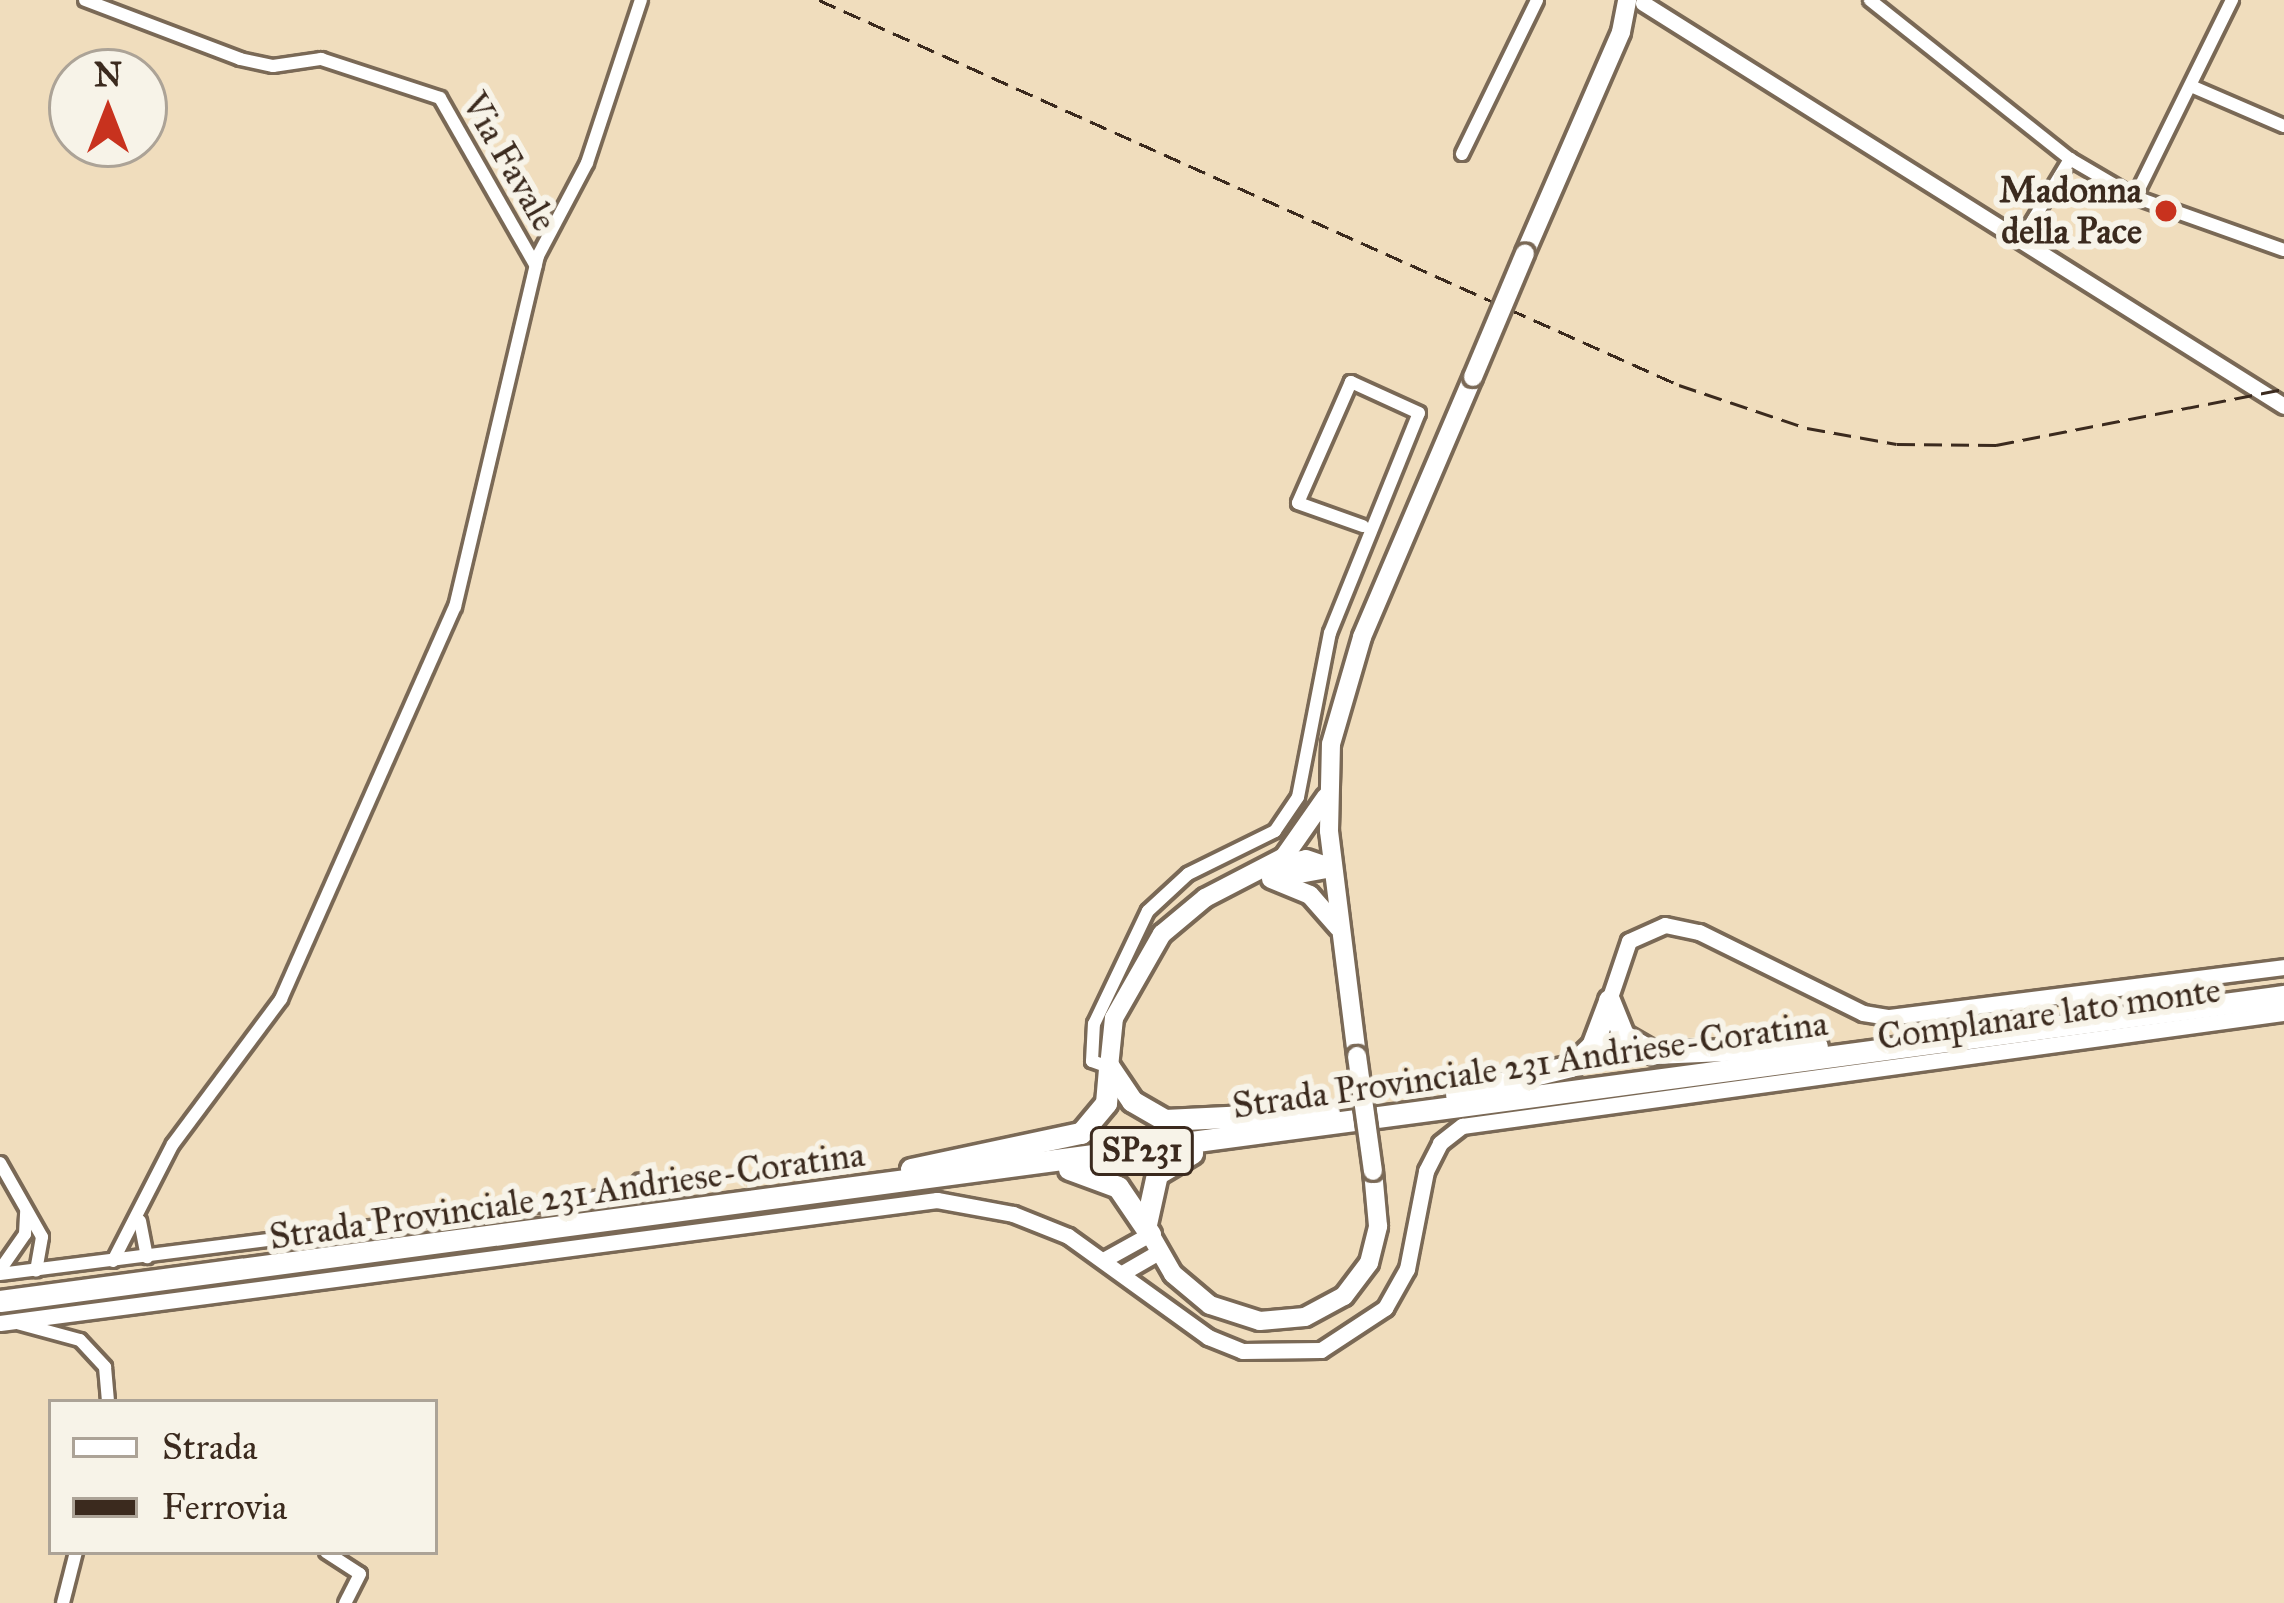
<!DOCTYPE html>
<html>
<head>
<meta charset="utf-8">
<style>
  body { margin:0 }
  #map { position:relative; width:2284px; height:1603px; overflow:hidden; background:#f0ddbd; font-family:"IM FELL Great Primer",serif }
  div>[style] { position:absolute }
  .roads { filter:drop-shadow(3px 0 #7a6956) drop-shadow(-3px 0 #7a6956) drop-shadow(0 3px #7a6956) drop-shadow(0 -3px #7a6956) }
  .minor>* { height:12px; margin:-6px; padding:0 6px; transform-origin:6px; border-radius:6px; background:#fff }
  .tertiary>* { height:15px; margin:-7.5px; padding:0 7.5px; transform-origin:7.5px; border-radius:7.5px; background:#fff }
  .secondary>* { height:18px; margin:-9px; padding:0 9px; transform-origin:9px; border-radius:9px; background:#fff }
  .trunk>* { height:21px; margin:-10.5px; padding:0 10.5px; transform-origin:10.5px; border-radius:10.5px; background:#fff }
  .rail>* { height:3px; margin-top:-1.5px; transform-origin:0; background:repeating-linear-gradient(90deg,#3b2a1e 0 18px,transparent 0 27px) }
  .bridges { filter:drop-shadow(3px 0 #7a6956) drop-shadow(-3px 0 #7a6956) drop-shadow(0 3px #7a6956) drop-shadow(0 -3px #7a6956) }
  .secondary-bridge>* { height:18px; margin:-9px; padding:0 9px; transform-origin:9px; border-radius:9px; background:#fff }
  .dots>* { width:33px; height:33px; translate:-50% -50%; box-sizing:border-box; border:6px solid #f7f3e8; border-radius:50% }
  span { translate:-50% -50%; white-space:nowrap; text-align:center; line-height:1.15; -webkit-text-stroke:12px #f7f3e8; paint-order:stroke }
  .shield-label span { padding:3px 9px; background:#f7f3e8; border:3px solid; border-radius:9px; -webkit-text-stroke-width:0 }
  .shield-label { font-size:33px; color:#3b2a1e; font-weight:700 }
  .street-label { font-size:36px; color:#3b2a1e }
  .poi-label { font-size:36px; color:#3b2a1e; font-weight:700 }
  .right { translate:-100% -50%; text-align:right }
  .legend { position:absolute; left:48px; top:1399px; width:390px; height:156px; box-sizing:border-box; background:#f7f3e8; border:3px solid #aca397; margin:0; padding:15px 21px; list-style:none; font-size:36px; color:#3b2a1e }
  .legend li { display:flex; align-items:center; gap:24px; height:60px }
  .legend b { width:60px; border:3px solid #aca397 }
  .north { position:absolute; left:48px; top:48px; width:120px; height:120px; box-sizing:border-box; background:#f7f3e8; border:3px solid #aca397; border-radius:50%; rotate:0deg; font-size:33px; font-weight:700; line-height:48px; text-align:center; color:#3b2a1e }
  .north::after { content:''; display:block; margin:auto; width:42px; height:54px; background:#c8321e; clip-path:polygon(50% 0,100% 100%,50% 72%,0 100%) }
</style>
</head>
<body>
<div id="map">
  <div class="roads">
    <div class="minor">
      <i style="left:85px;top:0;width:166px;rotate:20.8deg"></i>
      <i style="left:240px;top:59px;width:34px;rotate:12deg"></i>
      <i style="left:273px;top:66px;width:49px;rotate:-8.3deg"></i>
      <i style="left:321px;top:59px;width:125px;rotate:18.1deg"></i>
      <i style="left:440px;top:98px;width:193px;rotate:60.3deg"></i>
      <i style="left:1870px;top:0;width:256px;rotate:38.5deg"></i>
      <i style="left:2070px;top:159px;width:75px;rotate:30.3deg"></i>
      <i style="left:2135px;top:197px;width:158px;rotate:19.6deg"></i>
      <i style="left:2191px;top:86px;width:101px;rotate:23.3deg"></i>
      <i style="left:1462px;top:154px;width:171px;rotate:-64deg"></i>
      <i style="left:2135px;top:197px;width:220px;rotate:-63.8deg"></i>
      <i style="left:2021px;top:240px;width:95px;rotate:-58.8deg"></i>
      <i style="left:1109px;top:1067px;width:18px;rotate:-161deg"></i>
      <i style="left:1092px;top:1061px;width:37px;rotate:-87deg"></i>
      <i style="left:1094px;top:1024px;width:125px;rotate:-64.5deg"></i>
      <i style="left:1148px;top:911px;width:54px;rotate:-42.8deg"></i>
      <i style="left:1188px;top:874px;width:97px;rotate:-26.3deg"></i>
      <i style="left:1275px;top:831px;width:41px;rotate:-55.9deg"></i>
      <i style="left:1298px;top:797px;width:167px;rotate:-79deg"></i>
      <i style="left:1330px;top:633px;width:237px;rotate:-68deg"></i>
      <i style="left:1419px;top:413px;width:75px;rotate:-155.5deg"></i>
      <i style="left:1351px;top:382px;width:132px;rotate:113.7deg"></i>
      <i style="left:1298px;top:503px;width:69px;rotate:19.5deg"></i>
      <i style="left:0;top:1163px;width:85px;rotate:60.4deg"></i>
      <i style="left:42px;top:1237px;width:34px;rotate:100deg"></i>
      <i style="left:140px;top:1221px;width:37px;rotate:79deg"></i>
      <i style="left:113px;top:1261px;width:131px;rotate:-62.9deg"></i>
      <i style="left:173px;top:1144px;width:181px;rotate:-53.3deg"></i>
      <i style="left:281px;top:999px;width:429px;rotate:-66.1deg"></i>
      <i style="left:455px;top:607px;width:361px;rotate:-76.7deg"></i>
      <i style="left:538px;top:256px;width:105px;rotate:-62.2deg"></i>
      <i style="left:587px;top:163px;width:172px;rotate:-71.7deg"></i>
      <i style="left:0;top:1270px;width:44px;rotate:-55.2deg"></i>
      <i style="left:25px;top:1234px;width:22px;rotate:-87deg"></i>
      <i style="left:0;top:1274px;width:588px;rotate:-7.23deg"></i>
      <i style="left:583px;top:1200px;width:47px;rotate:-9.9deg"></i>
      <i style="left:629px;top:1192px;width:16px;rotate:-47deg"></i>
      <i style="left:17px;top:1323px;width:65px;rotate:15.1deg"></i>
      <i style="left:80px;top:1340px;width:37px;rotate:47deg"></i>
      <i style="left:105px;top:1367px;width:35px;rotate:85deg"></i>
      <i style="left:326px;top:1552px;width:40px;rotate:32.9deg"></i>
      <i style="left:360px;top:1574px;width:33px;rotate:117deg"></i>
      <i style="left:63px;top:1603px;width:53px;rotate:-75.7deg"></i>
    </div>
    <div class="tertiary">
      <i style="left:1643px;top:3px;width:757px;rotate:32.16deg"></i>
      <i style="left:1609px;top:1000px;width:62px;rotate:-71.3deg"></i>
      <i style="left:1629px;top:941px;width:39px;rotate:-24deg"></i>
      <i style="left:1665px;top:925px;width:35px;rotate:12deg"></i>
      <i style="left:1699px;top:932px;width:183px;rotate:26.3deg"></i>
      <i style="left:1863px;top:1013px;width:26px;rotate:9deg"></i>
      <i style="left:1889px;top:1017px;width:398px;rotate:-7.2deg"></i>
      <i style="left:1105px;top:1259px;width:51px;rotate:-29.1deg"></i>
      <i style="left:1124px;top:1272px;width:39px;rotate:-30deg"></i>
      <i style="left:0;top:1323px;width:945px;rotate:-7.48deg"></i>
      <i style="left:937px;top:1200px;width:77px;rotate:10.4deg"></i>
      <i style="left:1013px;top:1214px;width:59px;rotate:21.8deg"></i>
      <i style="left:1068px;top:1236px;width:173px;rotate:35.8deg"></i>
      <i style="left:1208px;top:1337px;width:37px;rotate:22deg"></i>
      <i style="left:1242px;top:1351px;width:79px;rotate:-0.7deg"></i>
      <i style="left:1321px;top:1350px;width:77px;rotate:-33.3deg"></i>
      <i style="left:1385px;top:1308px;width:45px;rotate:-60.6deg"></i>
      <i style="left:1407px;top:1269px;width:100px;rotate:-79deg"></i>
      <i style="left:1426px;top:1171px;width:31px;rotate:-63deg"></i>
      <i style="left:1440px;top:1143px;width:28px;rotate:-38deg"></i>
      <i style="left:1462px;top:1126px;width:830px;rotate:-7.83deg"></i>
    </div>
    <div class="secondary">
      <i style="left:1525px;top:253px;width:241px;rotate:-66.5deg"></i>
      <i style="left:1621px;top:32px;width:33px;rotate:-79deg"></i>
      <i style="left:1279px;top:864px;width:27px;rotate:-10deg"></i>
      <i style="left:1306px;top:859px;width:28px;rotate:19deg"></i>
      <i style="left:1278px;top:878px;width:55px;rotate:-10.5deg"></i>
      <i style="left:1271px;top:879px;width:42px;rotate:22.3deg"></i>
      <i style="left:1310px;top:895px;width:43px;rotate:48.8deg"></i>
      <i style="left:1357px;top:1056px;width:227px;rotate:-97.1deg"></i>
      <i style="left:1329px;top:831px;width:87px;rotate:-88.7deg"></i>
      <i style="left:1331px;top:744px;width:111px;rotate:-73.8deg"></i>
      <i style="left:1362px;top:637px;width:283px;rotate:-66.9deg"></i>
      <i style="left:1109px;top:1067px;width:49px;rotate:-84.2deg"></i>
      <i style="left:1114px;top:1018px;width:97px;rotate:-60.3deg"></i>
      <i style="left:1162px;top:934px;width:56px;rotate:-39.9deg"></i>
      <i style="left:1205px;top:898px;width:89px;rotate:-27.4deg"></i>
      <i style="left:1284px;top:857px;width:73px;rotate:-55deg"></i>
      <i style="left:1150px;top:1234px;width:46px;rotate:60.1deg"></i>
      <i style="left:1173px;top:1274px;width:48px;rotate:40deg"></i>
      <i style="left:1210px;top:1305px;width:52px;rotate:17.7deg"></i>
      <i style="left:1260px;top:1321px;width:45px;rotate:-5.1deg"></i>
      <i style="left:1305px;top:1317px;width:44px;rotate:-28.3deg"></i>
      <i style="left:1344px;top:1296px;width:41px;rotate:-52.9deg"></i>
      <i style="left:1369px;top:1263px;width:38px;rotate:-76deg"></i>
      <i style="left:1378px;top:1226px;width:55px;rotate:-95.2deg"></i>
    </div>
    <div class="trunk">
      <i style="left:1609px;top:1000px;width:38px;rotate:68deg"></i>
      <i style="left:1623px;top:1035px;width:36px;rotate:30deg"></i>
      <i style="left:1654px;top:1053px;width:163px;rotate:-2.5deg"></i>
      <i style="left:1109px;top:1067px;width:41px;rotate:55.9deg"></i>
      <i style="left:1132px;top:1101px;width:38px;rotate:30deg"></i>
      <i style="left:1165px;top:1120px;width:164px;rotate:-2.8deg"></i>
      <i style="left:1456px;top:1094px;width:118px;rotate:-13.7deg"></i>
      <i style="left:1571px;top:1066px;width:29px;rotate:-44deg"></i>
      <i style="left:1592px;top:1046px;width:48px;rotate:-69.3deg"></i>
      <i style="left:911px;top:1169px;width:174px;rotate:-12deg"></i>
      <i style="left:1081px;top:1133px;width:39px;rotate:-50deg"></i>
      <i style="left:1106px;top:1103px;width:36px;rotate:-85deg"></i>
      <i style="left:1069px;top:1169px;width:52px;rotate:20.2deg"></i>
      <i style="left:1118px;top:1187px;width:57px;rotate:55.8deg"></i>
      <i style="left:1146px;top:1224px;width:51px;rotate:-77.6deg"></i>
      <i style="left:1157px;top:1174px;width:41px;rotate:-31deg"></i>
      <i style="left:0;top:1301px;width:2304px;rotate:-7.61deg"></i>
    </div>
  </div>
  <div class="rail">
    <i style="left:819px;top:0;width:942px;rotate:24.12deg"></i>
    <i style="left:1679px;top:385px;width:135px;rotate:18.6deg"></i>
    <i style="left:1807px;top:428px;width:91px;rotate:10.1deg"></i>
    <i style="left:1897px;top:444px;width:99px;rotate:0.6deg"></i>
    <i style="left:1996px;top:445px;width:293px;rotate:-11deg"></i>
  </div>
  <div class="bridges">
    <div class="secondary-bridge">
      <i style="left:1473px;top:377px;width:134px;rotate:-67.2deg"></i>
      <i style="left:1357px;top:1056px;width:116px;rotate:82.1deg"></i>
    </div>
  </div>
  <div class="dots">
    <i style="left:2166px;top:211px;background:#c8321e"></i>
  </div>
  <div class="shield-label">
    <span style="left:1142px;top:1151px">SP231</span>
  </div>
  <div class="street-label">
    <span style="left:509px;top:162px;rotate:60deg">Via Favale</span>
    <span style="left:2049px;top:1014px;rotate:-8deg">Complanare lato monte</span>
    <span style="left:1530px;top:1065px;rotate:-8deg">Strada Provinciale 231 Andriese-Coratina</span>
    <span style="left:567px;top:1196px;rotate:-8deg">Strada Provinciale 231 Andriese-Coratina</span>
  </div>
  <div class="poi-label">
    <span class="right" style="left:2142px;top:211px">Madonna<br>della Pace</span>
  </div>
  <ul class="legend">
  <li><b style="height:15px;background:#fff"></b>Strada</li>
  <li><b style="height:15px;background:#3b2a1e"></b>Ferrovia</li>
  </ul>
  <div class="north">N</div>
</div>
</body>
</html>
